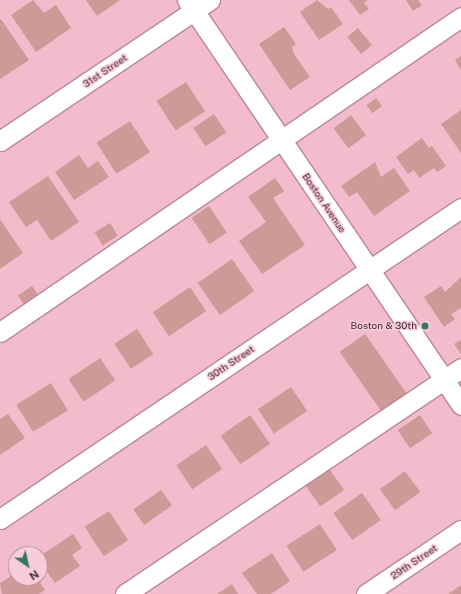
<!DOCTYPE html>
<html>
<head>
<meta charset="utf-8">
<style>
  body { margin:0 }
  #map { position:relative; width:461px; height:594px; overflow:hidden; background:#f2bccc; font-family:"Public Sans",sans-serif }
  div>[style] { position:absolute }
  .building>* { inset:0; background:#cf9998; transform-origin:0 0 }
  .roads { filter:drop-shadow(1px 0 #ba8796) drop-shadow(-1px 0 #ba8796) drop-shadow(0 1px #ba8796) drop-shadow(0 -1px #ba8796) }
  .minor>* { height:19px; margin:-9.5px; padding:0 9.5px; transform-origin:9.5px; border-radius:9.5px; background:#fff }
  .dots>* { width:11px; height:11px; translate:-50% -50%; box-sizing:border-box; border:2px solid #f9ccd9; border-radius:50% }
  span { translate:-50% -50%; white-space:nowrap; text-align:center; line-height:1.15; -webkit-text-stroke:3px #f9ccd9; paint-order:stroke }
  .street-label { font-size:10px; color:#412b32 }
  .poi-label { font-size:10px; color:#412b32 }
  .right { translate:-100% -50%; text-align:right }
  .north { position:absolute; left:8px; top:546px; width:40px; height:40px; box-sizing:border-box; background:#f9ccd9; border:1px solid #af8c96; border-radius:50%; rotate:146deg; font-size:11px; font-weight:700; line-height:16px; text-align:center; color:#412b32 }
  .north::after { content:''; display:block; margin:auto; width:14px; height:18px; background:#317669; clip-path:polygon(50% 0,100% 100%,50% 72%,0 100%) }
</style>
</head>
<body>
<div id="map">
  <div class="building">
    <i style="clip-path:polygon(33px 0,44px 13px,56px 5px,71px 28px,36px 52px,11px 15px)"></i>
    <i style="clip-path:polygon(86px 0,120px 0,97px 16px)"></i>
    <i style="clip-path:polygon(317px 0,328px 9px,331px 7px,343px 24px,319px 40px,300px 12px)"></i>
    <i style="clip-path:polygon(349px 0,368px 0,364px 3px,369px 9px,360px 15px)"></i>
    <i style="clip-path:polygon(406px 0,418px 0,422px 5px,413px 11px)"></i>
    <i style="clip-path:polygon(1px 19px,29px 60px,0 79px,0 20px)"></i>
    <i style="clip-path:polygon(284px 27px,296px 44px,292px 47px,294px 54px,310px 77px,290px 90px,259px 44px)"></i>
    <i style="left:358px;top:28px;width:22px;height:14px;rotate:51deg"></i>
    <i style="clip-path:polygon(461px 56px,461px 70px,455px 60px)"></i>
    <i style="left:186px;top:82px;width:35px;height:35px;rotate:57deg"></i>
    <i style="left:376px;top:98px;width:10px;height:12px;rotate:53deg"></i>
    <i style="clip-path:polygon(461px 110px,461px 153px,441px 124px)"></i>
    <i style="left:214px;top:114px;width:22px;height:25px;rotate:56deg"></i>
    <i style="left:351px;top:115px;width:25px;height:22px;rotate:53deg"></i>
    <i style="left:130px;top:121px;width:37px;height:40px;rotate:57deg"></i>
    <i style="clip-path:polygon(422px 138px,429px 148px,432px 146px,446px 166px,437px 172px,434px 168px,419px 178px,414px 170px,408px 174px,396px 157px)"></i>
    <i style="clip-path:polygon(79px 155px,88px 168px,98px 161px,109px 177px,74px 200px,55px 172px)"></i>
    <i style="clip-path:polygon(375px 162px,381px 177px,394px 168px,410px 191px,374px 216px,357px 192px,349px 197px,341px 186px)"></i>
    <i style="clip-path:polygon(48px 176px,79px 222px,51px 241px,37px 220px,26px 227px,9px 202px)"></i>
    <i style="clip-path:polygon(275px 178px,284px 191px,273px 198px,305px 245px,262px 274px,239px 241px,266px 222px,248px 197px)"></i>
    <i style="left:209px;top:206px;width:32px;height:21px;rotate:56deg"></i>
    <i style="clip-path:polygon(0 219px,23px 253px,0 269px)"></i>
    <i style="left:110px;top:223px;width:15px;height:18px;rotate:58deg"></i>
    <i style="left:232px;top:259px;width:39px;height:42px;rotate:55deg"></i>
    <i style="clip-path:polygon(461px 277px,461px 308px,451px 314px,455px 319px,444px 327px,424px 297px,441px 286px,445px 292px)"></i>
    <i style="left:32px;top:286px;width:11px;height:17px;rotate:56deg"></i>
    <i style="left:190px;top:287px;width:29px;height:45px;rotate:56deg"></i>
    <i style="left:137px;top:329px;width:30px;height:27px;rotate:57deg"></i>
    <i style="left:365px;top:334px;width:75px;height:31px;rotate:55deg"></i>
    <i style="clip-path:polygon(461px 340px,461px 354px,454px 344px)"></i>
    <i style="left:100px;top:358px;width:27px;height:38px;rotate:56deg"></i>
    <i style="left:51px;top:383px;width:32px;height:41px;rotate:58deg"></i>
    <i style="left:291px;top:387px;width:29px;height:40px;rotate:56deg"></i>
    <i style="clip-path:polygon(8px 414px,25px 438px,0 455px,0 419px)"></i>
    <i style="left:250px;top:415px;width:35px;height:36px;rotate:55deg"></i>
    <i style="left:420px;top:415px;width:22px;height:27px;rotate:56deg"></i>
    <i style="left:206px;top:445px;width:29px;height:36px;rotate:56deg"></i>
    <i style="left:328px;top:467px;width:28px;height:29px;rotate:55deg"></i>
    <i style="left:405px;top:471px;width:26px;height:31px;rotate:54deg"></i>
    <i style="left:161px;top:490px;width:19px;height:34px;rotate:55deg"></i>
    <i style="left:362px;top:493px;width:33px;height:35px;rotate:55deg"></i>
    <i style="left:109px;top:511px;width:35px;height:29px;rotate:57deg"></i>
    <i style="left:320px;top:524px;width:31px;height:40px;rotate:57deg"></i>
    <i style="clip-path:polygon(73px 534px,82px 548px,72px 555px,80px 566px,55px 583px,40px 562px,40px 556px)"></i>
    <i style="clip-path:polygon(272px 553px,290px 581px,271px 594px,257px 594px,242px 573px)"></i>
    <i style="clip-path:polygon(16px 573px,16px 578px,37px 578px,45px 590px,39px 594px,2px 594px,0 583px)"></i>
    <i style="clip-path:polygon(232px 584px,238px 594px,217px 594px)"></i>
    <i style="clip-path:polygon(461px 585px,461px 594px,448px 594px)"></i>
  </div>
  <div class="roads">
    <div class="minor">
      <i style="left:187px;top:0;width:489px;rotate:55.9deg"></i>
      <i style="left:0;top:141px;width:253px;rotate:-33.9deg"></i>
      <i style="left:0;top:332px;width:558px;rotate:-34.34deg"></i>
      <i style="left:0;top:519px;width:556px;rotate:-34deg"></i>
      <i style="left:125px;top:594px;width:405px;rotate:-33.9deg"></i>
      <i style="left:366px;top:594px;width:115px;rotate:-34deg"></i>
    </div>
  </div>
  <div class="dots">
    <i style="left:425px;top:326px;background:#317669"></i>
  </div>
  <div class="street-label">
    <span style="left:105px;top:71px;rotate:-34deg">31st Street</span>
    <span style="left:324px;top:203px;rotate:56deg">Boston Avenue</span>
    <span style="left:231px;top:363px;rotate:-34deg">30th Street</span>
    <span style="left:414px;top:562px;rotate:-34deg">29th Street</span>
  </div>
  <div class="poi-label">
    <span class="right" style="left:417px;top:326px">Boston &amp; 30th</span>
  </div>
  <div class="north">N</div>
</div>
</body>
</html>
